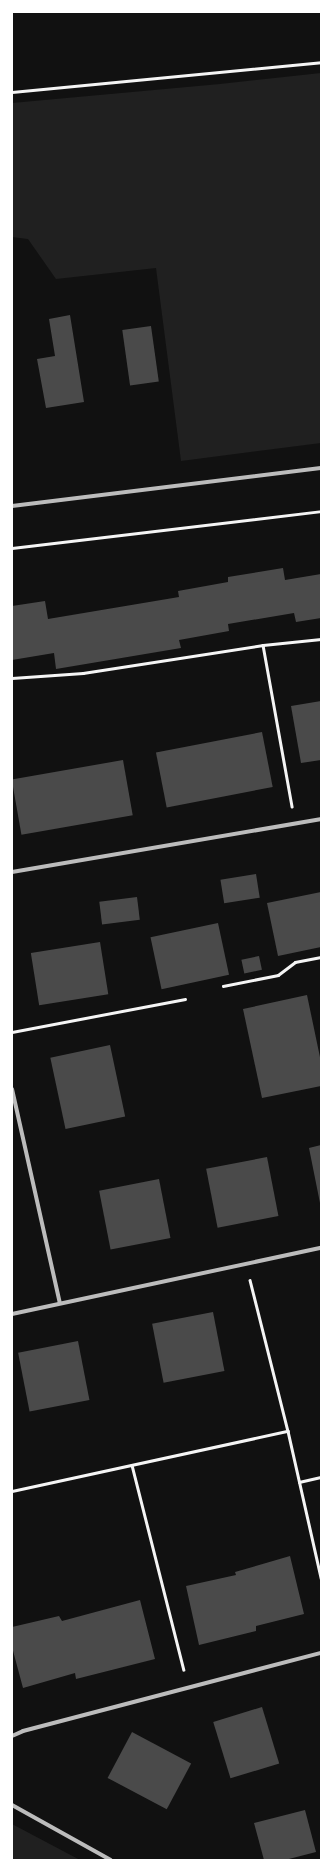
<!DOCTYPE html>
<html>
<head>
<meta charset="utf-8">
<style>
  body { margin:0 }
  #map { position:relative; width:333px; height:1872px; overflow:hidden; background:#111; font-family:Commissioner,sans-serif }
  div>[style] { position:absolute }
  .green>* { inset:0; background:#202020 }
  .building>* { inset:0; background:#4a4a4a; transform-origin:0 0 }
  .path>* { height:2.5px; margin:-1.25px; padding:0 1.25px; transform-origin:1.25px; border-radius:1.25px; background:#f5f5f5 }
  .minor>* { height:4px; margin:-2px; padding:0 2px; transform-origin:2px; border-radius:2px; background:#bcbcbc }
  span { translate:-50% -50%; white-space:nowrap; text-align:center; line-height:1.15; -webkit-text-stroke:4px #fff; paint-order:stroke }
  .frame { position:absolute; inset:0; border:13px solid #fff; pointer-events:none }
</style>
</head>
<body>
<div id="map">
  <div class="green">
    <i style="clip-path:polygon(321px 73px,321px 443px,181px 461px,156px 268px,56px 279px,28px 239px,12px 237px,12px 103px,220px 84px)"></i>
    <i style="clip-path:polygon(12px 1824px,80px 1860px,12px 1860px)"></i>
  </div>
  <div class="building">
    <i style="clip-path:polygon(70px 315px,84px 402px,46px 408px,37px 359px,55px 356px,49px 319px)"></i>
    <i style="left:151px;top:326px;width:56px;height:29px;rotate:82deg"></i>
    <i style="clip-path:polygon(283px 568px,285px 580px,321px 574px,321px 618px,296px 622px,294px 613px,228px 624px,229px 631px,179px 640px,181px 648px,56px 669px,54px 653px,12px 660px,12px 606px,45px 601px,48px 619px,179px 597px,178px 591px,228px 582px,228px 577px)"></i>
    <i style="clip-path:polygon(321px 701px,321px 760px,301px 763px,291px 706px)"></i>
    <i style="left:262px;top:732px;width:56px;height:108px;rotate:79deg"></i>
    <i style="left:123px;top:760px;width:56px;height:113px;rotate:80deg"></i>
    <i style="left:256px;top:874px;width:24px;height:36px;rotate:81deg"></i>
    <i style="clip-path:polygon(321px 892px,321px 947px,278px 956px,267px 903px)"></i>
    <i style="left:137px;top:897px;width:23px;height:38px;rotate:83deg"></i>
    <i style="left:218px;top:923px;width:53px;height:69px;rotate:78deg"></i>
    <i style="left:100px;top:942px;width:53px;height:70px;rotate:81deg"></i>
    <i style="left:259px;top:956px;width:14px;height:18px;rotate:78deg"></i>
    <i style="clip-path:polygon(307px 995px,321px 1062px,321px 1086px,262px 1098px,243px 1009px)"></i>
    <i style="left:110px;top:1045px;width:73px;height:61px;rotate:78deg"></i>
    <i style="clip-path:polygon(321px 1145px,321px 1202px,320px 1203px,309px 1148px)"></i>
    <i style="left:267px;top:1157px;width:60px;height:62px;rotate:79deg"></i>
    <i style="left:159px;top:1179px;width:60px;height:61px;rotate:79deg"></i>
    <i style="left:213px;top:1312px;width:60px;height:62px;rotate:79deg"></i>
    <i style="left:78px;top:1341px;width:60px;height:61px;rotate:79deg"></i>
    <i style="clip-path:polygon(290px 1556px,304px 1614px,256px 1626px,256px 1631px,199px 1645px,186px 1586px,236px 1575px,235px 1572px)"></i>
    <i style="clip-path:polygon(140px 1600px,155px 1659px,76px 1679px,75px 1673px,23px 1688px,12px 1647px,12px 1627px,59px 1616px,62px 1621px)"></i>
    <i style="left:262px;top:1707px;width:59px;height:51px;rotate:73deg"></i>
    <i style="left:132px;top:1732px;width:67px;height:52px;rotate:28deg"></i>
    <i style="clip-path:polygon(305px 1810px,316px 1852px,285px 1860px,264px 1860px,254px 1823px)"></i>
  </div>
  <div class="path">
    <i style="left:12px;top:92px;width:310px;rotate:-5.5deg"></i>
    <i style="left:12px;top:548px;width:311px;rotate:-6.8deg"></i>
    <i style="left:263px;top:645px;width:164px;rotate:79.8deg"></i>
    <i style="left:12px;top:678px;width:71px;rotate:-4deg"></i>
    <i style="left:83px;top:673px;width:182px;rotate:-8.8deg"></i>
    <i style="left:263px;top:645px;width:58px;rotate:-5.9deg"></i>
    <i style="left:223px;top:986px;width:56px;rotate:-11.3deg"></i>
    <i style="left:278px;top:975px;width:21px;rotate:-37deg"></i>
    <i style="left:295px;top:962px;width:26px;rotate:-11deg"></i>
    <i style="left:12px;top:1032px;width:176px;rotate:-10.8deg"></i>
    <i style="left:250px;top:1280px;width:156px;rotate:75.9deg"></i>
    <i style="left:288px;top:1431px;width:151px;rotate:77.3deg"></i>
    <i style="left:132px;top:1465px;width:211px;rotate:75.8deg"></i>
    <i style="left:299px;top:1482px;width:23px;rotate:-13deg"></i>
    <i style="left:12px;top:1491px;width:282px;rotate:-12.3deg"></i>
  </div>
  <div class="minor">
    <i style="left:12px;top:506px;width:311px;rotate:-7deg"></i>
    <i style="left:12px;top:872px;width:314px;rotate:-9.7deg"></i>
    <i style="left:12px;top:1089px;width:219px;rotate:77.4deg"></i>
    <i style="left:12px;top:1314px;width:316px;rotate:-12.1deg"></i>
    <i style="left:12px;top:1736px;width:12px;rotate:-24deg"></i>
    <i style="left:23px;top:1731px;width:308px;rotate:-14.7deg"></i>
    <i style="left:12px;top:1805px;width:113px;rotate:29.1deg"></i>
  </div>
  <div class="frame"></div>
</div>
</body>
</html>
